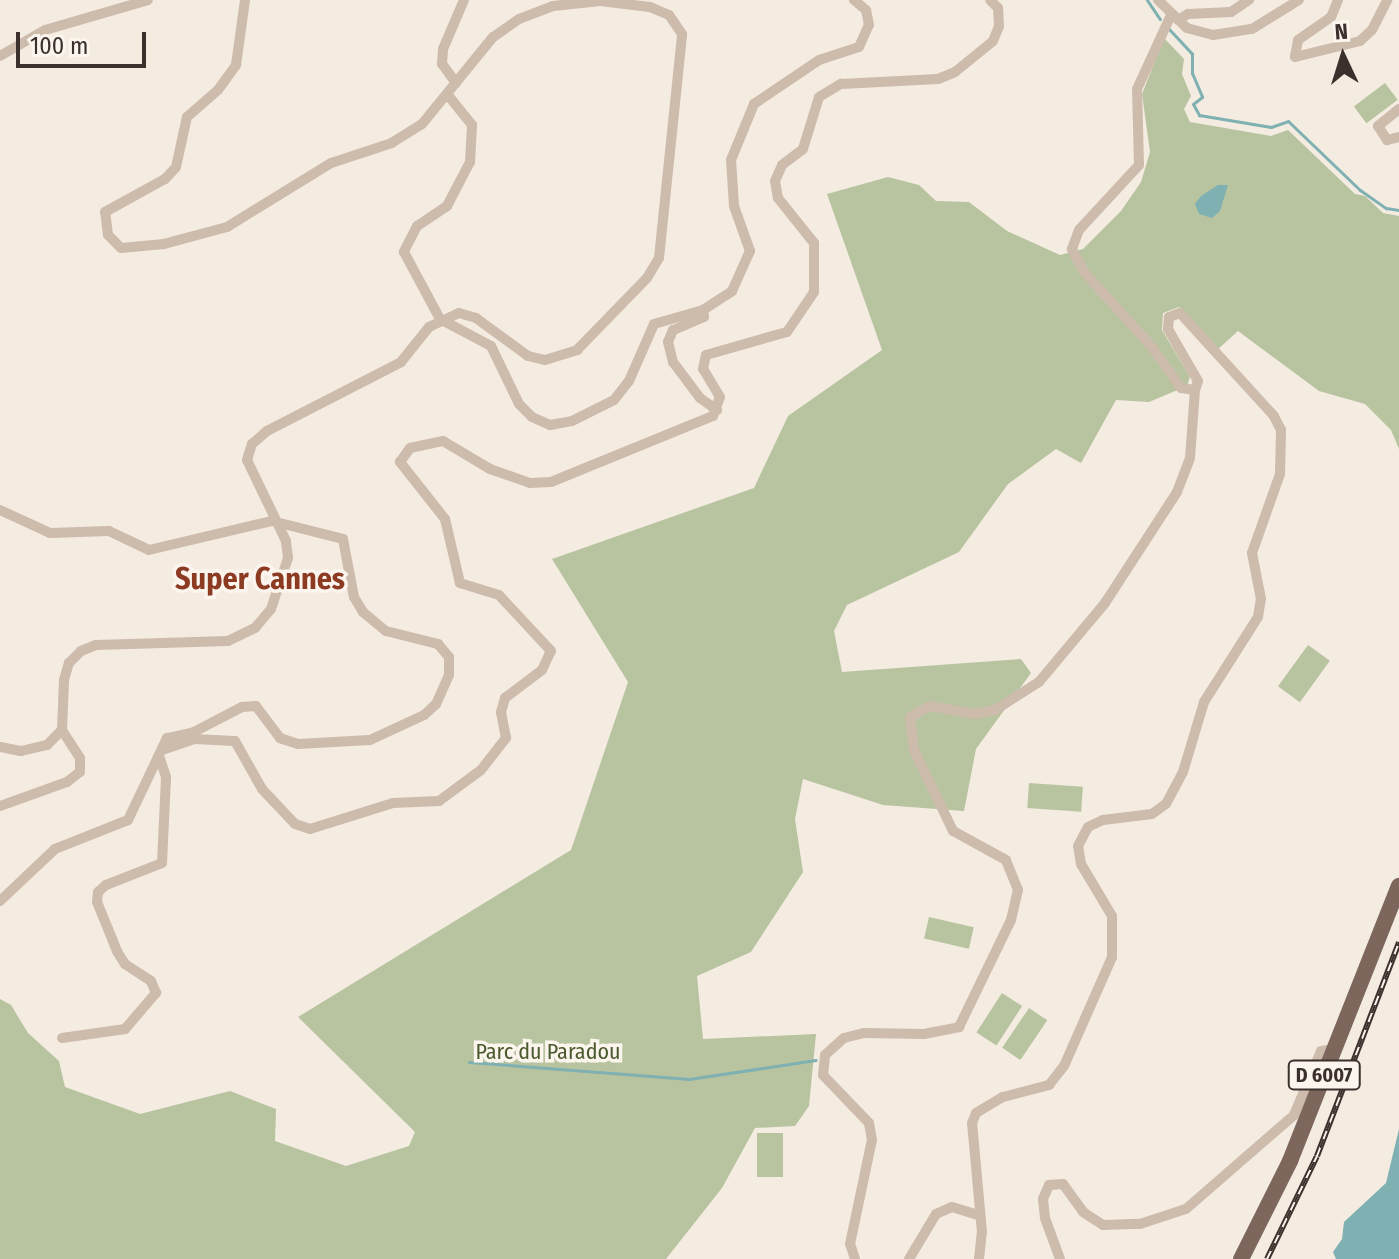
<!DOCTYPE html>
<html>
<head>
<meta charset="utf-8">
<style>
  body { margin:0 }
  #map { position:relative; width:1399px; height:1259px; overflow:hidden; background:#f4ebe1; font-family:"Fira Sans Condensed",sans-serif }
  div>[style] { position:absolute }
  .green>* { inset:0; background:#b8c4a0; transform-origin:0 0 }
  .water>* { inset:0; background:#7fb0b2 }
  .stream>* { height:3px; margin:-1.5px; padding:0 1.5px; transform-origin:1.5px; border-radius:1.5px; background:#7fb0b2 }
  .minor>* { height:10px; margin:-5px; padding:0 5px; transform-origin:5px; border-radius:5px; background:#cdbbac }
  .primary>* { height:16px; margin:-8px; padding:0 8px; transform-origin:8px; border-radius:8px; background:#7d675c }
  .rail>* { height:6px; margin-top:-3px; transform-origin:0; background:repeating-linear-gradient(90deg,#fbf5ee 0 9px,#3b302b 0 18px); box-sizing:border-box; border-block:2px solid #3b302b }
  span { translate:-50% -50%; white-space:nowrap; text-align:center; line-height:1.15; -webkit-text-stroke:7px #fbf5ee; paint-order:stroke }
  .shield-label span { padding:2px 6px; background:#fbf5ee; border:2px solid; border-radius:6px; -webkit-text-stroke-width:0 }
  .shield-label { font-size:20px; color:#3b302b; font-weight:700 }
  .park-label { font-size:22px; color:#4a5a2e }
  .district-label { font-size:30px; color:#8c3b22; font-weight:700 }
  .north { position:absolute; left:1303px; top:16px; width:80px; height:80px; -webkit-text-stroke:6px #fbf5ee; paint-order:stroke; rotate:356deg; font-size:22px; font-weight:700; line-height:32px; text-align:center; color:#3b302b }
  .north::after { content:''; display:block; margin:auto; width:28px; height:36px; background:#3b302b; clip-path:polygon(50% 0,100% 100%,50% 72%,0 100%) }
  .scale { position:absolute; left:16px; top:32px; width:130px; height:36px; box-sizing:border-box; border:4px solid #3b302b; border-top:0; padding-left:10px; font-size:24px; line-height:28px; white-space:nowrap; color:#3b302b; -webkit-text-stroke:6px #fbf5ee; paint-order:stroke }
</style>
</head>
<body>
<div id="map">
  <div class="green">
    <i style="clip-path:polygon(1164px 38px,1184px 59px,1182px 74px,1191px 96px,1184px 109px,1190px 122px,1271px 136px,1288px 130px,1355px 194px,1365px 196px,1383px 213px,1399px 216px,1399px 449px,1391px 430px,1365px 404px,1319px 391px,1238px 331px,1216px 351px,1179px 307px,1163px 313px,1162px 330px,1190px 377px,1187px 386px,1149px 402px,1116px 400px,1081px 463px,1056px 449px,1008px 484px,959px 552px,847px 605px,834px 631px,842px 672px,1021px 659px,1031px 673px,976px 749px,964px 811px,883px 805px,803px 779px,795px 819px,803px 872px,751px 952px,697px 976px,703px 1039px,816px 1034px,809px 1106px,795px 1126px,755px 1128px,722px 1188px,666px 1259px,0 1259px,0 999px,11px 1005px,28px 1033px,59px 1061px,65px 1087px,140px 1114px,230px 1091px,276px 1109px,275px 1141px,346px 1166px,409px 1146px,415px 1132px,298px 1017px,571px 850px,628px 682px,552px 559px,754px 488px,788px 416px,882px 350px,827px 194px,888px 177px,919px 185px,936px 201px,969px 202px,1007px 231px,1060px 255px,1083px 249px,1121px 211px,1141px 182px,1150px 152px,1142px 94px)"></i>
    <i style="left:1385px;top:83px;width:21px;height:39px;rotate:53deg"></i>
    <i style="left:1308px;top:645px;width:27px;height:51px;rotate:36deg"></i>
    <i style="left:1029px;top:783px;width:54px;height:25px;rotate:4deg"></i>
    <i style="left:929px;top:917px;width:46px;height:22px;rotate:13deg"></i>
    <i style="left:1002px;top:993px;width:24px;height:47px;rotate:33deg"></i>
    <i style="left:1029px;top:1008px;width:22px;height:48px;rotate:34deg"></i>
    <i style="left:757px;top:1133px;width:26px;height:44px"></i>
  </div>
  <div class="water">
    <i style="clip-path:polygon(1218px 185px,1228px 185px,1220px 211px,1212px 218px,1199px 214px,1195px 204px,1201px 196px)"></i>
    <i style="clip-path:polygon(1399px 1129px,1399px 1259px,1336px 1259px,1333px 1252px,1342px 1239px,1344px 1222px,1386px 1183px)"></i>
  </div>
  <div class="stream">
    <i style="left:1147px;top:0;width:23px;rotate:56deg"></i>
    <i style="left:1169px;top:29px;width:34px;rotate:47deg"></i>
    <i style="left:1192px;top:54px;width:19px;rotate:90deg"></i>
    <i style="left:1192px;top:73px;width:26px;rotate:67deg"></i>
    <i style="left:1202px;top:97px;width:11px;rotate:142deg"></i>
    <i style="left:1193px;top:104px;width:13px;rotate:61deg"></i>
    <i style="left:1199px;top:115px;width:73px;rotate:9.5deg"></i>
    <i style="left:1271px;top:127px;width:18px;rotate:-19deg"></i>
    <i style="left:1288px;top:121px;width:100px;rotate:43.8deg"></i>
    <i style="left:1360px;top:190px;width:32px;rotate:35deg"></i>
    <i style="left:1386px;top:208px;width:13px;rotate:9deg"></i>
    <i style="left:469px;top:1062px;width:221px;rotate:4.4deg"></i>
    <i style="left:689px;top:1079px;width:128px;rotate:-8.5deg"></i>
  </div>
  <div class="minor">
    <i style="left:1158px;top:0;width:40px;rotate:44deg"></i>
    <i style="left:1187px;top:28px;width:27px;rotate:15deg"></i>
    <i style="left:1213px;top:35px;width:39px;rotate:-9deg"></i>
    <i style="left:1252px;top:29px;width:55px;rotate:-31.7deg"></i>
    <i style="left:1338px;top:0;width:18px;rotate:112deg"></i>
    <i style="left:1331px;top:17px;width:40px;rotate:145.1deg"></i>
    <i style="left:1298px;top:40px;width:17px;rotate:100deg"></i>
    <i style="left:1295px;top:57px;width:67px;rotate:-13.8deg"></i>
    <i style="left:1360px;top:41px;width:16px;rotate:-43deg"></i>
    <i style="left:1372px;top:30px;width:34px;rotate:-63deg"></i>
    <i style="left:1178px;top:20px;width:12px;rotate:-31deg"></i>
    <i style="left:1188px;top:14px;width:43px;rotate:-2.7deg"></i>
    <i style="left:1231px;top:12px;width:22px;rotate:-34deg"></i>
    <i style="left:0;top:56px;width:52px;rotate:-30deg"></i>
    <i style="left:45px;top:30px;width:107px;rotate:-16.2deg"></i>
    <i style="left:456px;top:83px;width:24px;rotate:-126deg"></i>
    <i style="left:442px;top:64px;width:15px;rotate:-86deg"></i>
    <i style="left:443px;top:49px;width:53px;rotate:-66.8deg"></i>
    <i style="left:447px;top:94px;width:40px;rotate:51deg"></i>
    <i style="left:472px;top:125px;width:37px;rotate:93deg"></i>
    <i style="left:470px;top:162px;width:50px;rotate:117.6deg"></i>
    <i style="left:447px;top:206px;width:36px;rotate:146deg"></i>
    <i style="left:417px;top:226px;width:29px;rotate:117deg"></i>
    <i style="left:404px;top:252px;width:76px;rotate:61.8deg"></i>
    <i style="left:440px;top:319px;width:58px;rotate:27.9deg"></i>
    <i style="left:491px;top:346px;width:64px;rotate:64.2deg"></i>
    <i style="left:519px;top:404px;width:18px;rotate:45deg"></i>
    <i style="left:532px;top:417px;width:20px;rotate:24deg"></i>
    <i style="left:550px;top:425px;width:22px;rotate:-10deg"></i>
    <i style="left:572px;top:421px;width:47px;rotate:-26.6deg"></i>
    <i style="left:614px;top:400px;width:24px;rotate:-52deg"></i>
    <i style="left:629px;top:381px;width:62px;rotate:-66.3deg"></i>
    <i style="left:654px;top:324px;width:51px;rotate:-15.9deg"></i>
    <i style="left:703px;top:310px;width:35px;rotate:-33deg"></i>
    <i style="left:732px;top:291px;width:44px;rotate:-65.8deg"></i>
    <i style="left:750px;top:251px;width:48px;rotate:-109.6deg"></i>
    <i style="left:734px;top:206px;width:46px;rotate:-93.7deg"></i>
    <i style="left:731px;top:160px;width:61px;rotate:-67.7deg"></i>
    <i style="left:754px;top:104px;width:78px;rotate:-34.1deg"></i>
    <i style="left:819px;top:60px;width:42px;rotate:-18deg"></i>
    <i style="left:859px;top:47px;width:24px;rotate:-66deg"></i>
    <i style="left:869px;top:25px;width:15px;rotate:-101deg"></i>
    <i style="left:866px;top:10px;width:16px;rotate:-140deg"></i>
    <i style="left:1399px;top:109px;width:27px;rotate:141deg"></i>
    <i style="left:1378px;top:126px;width:17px;rotate:57deg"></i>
    <i style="left:1387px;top:140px;width:12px;rotate:-14deg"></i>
    <i style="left:703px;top:310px;width:7px;rotate:82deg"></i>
    <i style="left:704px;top:317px;width:34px;rotate:157deg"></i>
    <i style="left:673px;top:330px;width:13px;rotate:113deg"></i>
    <i style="left:668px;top:342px;width:21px;rotate:76deg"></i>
    <i style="left:673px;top:362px;width:45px;rotate:53.1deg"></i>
    <i style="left:700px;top:398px;width:21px;rotate:35deg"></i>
    <i style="left:0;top:510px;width:55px;rotate:24.7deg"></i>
    <i style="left:50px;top:533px;width:59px;rotate:-1.9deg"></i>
    <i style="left:109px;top:531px;width:44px;rotate:25.4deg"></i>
    <i style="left:149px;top:550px;width:126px;rotate:-13.3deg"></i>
    <i style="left:272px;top:521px;width:73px;rotate:14.2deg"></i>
    <i style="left:343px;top:539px;width:59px;rotate:79.3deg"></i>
    <i style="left:354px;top:597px;width:17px;rotate:59deg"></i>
    <i style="left:363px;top:612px;width:30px;rotate:40deg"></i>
    <i style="left:386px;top:631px;width:54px;rotate:14deg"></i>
    <i style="left:438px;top:644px;width:17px;rotate:50deg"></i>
    <i style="left:449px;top:657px;width:18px;rotate:90deg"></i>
    <i style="left:449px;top:675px;width:32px;rotate:114deg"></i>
    <i style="left:436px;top:704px;width:16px;rotate:137deg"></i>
    <i style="left:424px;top:715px;width:60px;rotate:155.2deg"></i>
    <i style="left:370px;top:740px;width:72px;rotate:176.8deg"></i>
    <i style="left:298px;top:744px;width:19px;rotate:-162deg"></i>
    <i style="left:280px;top:738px;width:40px;rotate:-127deg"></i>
    <i style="left:256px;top:706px;width:14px;rotate:176deg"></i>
    <i style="left:242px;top:707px;width:54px;rotate:152.5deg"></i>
    <i style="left:194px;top:732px;width:28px;rotate:167deg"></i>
    <i style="left:167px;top:738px;width:91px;rotate:115.4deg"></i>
    <i style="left:128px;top:820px;width:79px;rotate:158.3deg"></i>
    <i style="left:55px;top:849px;width:76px;rotate:136.6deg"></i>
    <i style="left:0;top:747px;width:21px;rotate:11deg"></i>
    <i style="left:21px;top:751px;width:27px;rotate:-13deg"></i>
    <i style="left:47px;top:745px;width:21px;rotate:-45deg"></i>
    <i style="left:62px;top:730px;width:50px;rotate:-87.7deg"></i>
    <i style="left:64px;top:680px;width:18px;rotate:-74deg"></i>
    <i style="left:69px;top:663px;width:17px;rotate:-45deg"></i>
    <i style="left:81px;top:651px;width:16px;rotate:-22deg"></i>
    <i style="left:96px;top:645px;width:132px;rotate:-1.7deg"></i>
    <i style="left:228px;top:641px;width:30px;rotate:-26deg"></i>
    <i style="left:255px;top:628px;width:25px;rotate:-50deg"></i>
    <i style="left:271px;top:609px;width:54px;rotate:-71.6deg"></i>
    <i style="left:288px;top:558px;width:17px;rotate:-97deg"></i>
    <i style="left:286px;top:541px;width:90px;rotate:-115.7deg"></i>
    <i style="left:247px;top:460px;width:17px;rotate:-73deg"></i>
    <i style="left:252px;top:444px;width:20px;rotate:-41deg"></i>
    <i style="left:267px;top:431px;width:151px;rotate:-27.2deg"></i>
    <i style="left:401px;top:362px;width:45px;rotate:-51.3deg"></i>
    <i style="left:429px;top:327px;width:33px;rotate:-25deg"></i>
    <i style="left:459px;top:313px;width:18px;rotate:16deg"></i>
    <i style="left:476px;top:318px;width:64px;rotate:36.2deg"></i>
    <i style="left:528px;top:356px;width:17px;rotate:13deg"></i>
    <i style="left:545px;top:360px;width:34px;rotate:-17deg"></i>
    <i style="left:577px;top:350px;width:100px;rotate:-45.8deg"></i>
    <i style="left:647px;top:278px;width:23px;rotate:-59deg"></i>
    <i style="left:659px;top:258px;width:225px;rotate:-84.1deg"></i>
    <i style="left:682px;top:34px;width:23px;rotate:-124deg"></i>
    <i style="left:669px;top:15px;width:21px;rotate:-157deg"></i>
    <i style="left:650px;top:7px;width:50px;rotate:-173.2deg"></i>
    <i style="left:600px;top:1px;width:47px;rotate:173.9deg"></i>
    <i style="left:553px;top:6px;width:36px;rotate:159deg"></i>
    <i style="left:519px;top:19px;width:32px;rotate:145deg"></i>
    <i style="left:493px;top:37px;width:112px;rotate:129.2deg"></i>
    <i style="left:422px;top:124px;width:36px;rotate:148deg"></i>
    <i style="left:392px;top:143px;width:64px;rotate:161.8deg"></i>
    <i style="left:331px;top:163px;width:122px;rotate:148.4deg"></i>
    <i style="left:227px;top:227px;width:65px;rotate:164.9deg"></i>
    <i style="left:164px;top:244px;width:43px;rotate:174.7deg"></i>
    <i style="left:121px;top:248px;width:18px;rotate:-135deg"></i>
    <i style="left:108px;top:235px;width:23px;rotate:-97deg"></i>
    <i style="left:105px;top:212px;width:68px;rotate:-28.8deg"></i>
    <i style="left:165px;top:179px;width:16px;rotate:-47deg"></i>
    <i style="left:176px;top:167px;width:51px;rotate:-77.6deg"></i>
    <i style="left:187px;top:117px;width:41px;rotate:-41.1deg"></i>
    <i style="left:218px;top:90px;width:31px;rotate:-54deg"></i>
    <i style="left:236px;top:65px;width:66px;rotate:-82.1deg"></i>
    <i style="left:165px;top:749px;width:31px;rotate:-19deg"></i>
    <i style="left:194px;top:739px;width:41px;rotate:2.8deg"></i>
    <i style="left:235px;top:741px;width:55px;rotate:60.6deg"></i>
    <i style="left:262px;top:789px;width:48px;rotate:46.7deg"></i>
    <i style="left:295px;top:824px;width:16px;rotate:18deg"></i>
    <i style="left:310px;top:829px;width:87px;rotate:-17.4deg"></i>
    <i style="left:393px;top:803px;width:46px;rotate:-2.5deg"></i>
    <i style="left:439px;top:801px;width:52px;rotate:-36.4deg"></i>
    <i style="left:481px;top:770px;width:41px;rotate:-52deg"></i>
    <i style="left:506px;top:738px;width:26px;rotate:-101deg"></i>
    <i style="left:501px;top:712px;width:15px;rotate:-74deg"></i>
    <i style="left:505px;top:698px;width:46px;rotate:-37.1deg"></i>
    <i style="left:542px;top:670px;width:21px;rotate:-65deg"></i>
    <i style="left:551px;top:651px;width:76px;rotate:-132.9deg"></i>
    <i style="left:499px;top:595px;width:41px;rotate:-162.9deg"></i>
    <i style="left:460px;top:583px;width:66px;rotate:-103.2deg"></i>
    <i style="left:445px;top:519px;width:73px;rotate:-128.3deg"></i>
    <i style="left:400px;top:462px;width:17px;rotate:-54deg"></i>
    <i style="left:410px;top:448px;width:34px;rotate:-12deg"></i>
    <i style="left:443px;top:441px;width:55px;rotate:30.8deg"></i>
    <i style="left:490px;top:469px;width:42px;rotate:19.3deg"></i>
    <i style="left:530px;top:483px;width:21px;rotate:-3deg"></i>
    <i style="left:551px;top:482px;width:175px;rotate:-22.2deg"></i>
    <i style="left:713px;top:416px;width:20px;rotate:-70deg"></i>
    <i style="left:720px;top:397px;width:33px;rotate:-121deg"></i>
    <i style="left:703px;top:369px;width:14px;rotate:-78deg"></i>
    <i style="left:706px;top:355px;width:84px;rotate:-15.9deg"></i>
    <i style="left:787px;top:332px;width:48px;rotate:-56deg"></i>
    <i style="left:814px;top:292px;width:49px;rotate:-90deg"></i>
    <i style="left:814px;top:243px;width:58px;rotate:-128.7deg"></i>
    <i style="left:778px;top:198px;width:17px;rotate:-100deg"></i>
    <i style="left:775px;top:181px;width:17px;rotate:-66deg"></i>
    <i style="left:782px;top:165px;width:26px;rotate:-37deg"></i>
    <i style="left:803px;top:149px;width:54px;rotate:-72.9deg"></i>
    <i style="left:819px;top:97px;width:26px;rotate:-31deg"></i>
    <i style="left:841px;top:84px;width:97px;rotate:-3deg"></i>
    <i style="left:938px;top:79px;width:18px;rotate:-22deg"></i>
    <i style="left:955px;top:72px;width:49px;rotate:-39.2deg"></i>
    <i style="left:993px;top:41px;width:16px;rotate:-68deg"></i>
    <i style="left:999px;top:26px;width:18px;rotate:-93deg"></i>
    <i style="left:998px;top:8px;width:11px;rotate:-135deg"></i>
    <i style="left:0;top:806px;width:71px;rotate:-19.7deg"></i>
    <i style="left:67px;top:782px;width:16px;rotate:-38deg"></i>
    <i style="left:80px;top:772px;width:14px;rotate:-90deg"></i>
    <i style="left:80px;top:758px;width:33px;rotate:-123deg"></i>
    <i style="left:62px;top:1038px;width:64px;rotate:-8.1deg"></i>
    <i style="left:125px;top:1029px;width:48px;rotate:-49.3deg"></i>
    <i style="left:156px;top:993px;width:13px;rotate:-113deg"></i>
    <i style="left:151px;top:981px;width:31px;rotate:-147deg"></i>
    <i style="left:125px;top:964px;width:15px;rotate:-122deg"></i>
    <i style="left:117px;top:951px;width:53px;rotate:-112.2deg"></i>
    <i style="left:97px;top:902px;width:10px;rotate:-84deg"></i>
    <i style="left:98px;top:892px;width:11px;rotate:-41deg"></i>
    <i style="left:106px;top:885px;width:60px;rotate:-21.4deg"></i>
    <i style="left:162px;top:863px;width:86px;rotate:-87.3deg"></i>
    <i style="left:166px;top:777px;width:19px;rotate:-108deg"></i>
    <i style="left:855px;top:1259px;width:16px;rotate:-108deg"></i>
    <i style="left:850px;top:1244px;width:106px;rotate:-78.1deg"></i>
    <i style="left:872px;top:1140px;width:17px;rotate:-100deg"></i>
    <i style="left:869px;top:1123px;width:66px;rotate:-133.8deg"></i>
    <i style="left:823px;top:1075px;width:20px;rotate:-84deg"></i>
    <i style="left:825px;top:1055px;width:25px;rotate:-42deg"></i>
    <i style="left:844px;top:1038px;width:21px;rotate:-14deg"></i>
    <i style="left:864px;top:1033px;width:60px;rotate:1deg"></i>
    <i style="left:924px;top:1034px;width:36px;rotate:-11deg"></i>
    <i style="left:959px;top:1027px;width:119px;rotate:-64.1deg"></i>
    <i style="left:1011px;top:920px;width:31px;rotate:-77deg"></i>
    <i style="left:1018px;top:890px;width:32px;rotate:-112deg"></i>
    <i style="left:1006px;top:860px;width:60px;rotate:-151.3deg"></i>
    <i style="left:953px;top:831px;width:90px;rotate:-115.7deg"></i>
    <i style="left:914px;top:750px;width:33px;rotate:-97deg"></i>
    <i style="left:910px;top:717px;width:23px;rotate:-29deg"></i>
    <i style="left:930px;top:706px;width:46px;rotate:10.1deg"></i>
    <i style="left:975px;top:714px;width:20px;rotate:-11deg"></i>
    <i style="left:995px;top:710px;width:52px;rotate:-32.5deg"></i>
    <i style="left:1039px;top:682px;width:103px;rotate:-50.1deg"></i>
    <i style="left:1105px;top:603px;width:132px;rotate:-57deg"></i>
    <i style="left:1177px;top:492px;width:36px;rotate:-69deg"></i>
    <i style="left:1190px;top:458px;width:68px;rotate:-85.8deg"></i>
    <i style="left:909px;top:1259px;width:52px;rotate:-59deg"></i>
    <i style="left:936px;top:1214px;width:17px;rotate:-24deg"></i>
    <i style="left:952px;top:1207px;width:27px;rotate:17deg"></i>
    <i style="left:979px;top:1259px;width:27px;rotate:-84deg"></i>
    <i style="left:982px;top:1232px;width:109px;rotate:-95.2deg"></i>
    <i style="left:972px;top:1123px;width:11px;rotate:-68deg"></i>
    <i style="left:976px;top:1113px;width:31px;rotate:-31deg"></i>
    <i style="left:1003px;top:1097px;width:48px;rotate:-14.6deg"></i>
    <i style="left:1049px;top:1085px;width:24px;rotate:-52deg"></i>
    <i style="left:1064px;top:1066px;width:119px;rotate:-66.2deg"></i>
    <i style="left:1112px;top:957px;width:41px;rotate:-90deg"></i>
    <i style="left:1112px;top:916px;width:61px;rotate:-120.8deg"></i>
    <i style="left:1081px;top:864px;width:18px;rotate:-99deg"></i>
    <i style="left:1078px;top:846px;width:21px;rotate:-62deg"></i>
    <i style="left:1088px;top:827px;width:17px;rotate:-25deg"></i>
    <i style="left:1103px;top:820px;width:49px;rotate:-7deg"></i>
    <i style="left:1152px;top:814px;width:17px;rotate:-36deg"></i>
    <i style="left:1166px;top:804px;width:36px;rotate:-62deg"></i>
    <i style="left:1183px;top:772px;width:73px;rotate:-73.3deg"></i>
    <i style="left:1204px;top:702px;width:101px;rotate:-57.6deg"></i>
    <i style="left:1258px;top:617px;width:18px;rotate:-81deg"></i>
    <i style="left:1261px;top:599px;width:47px;rotate:-101.1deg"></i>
    <i style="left:1252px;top:553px;width:84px;rotate:-70.5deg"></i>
    <i style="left:1280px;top:474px;width:44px;rotate:-88.7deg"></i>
    <i style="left:1281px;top:430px;width:16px;rotate:-117deg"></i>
    <i style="left:1274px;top:416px;width:139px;rotate:-132.4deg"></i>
    <i style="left:1180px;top:313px;width:12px;rotate:160deg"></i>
    <i style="left:1169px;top:317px;width:12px;rotate:95deg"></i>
    <i style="left:1168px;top:329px;width:60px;rotate:60deg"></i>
    <i style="left:1198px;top:381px;width:9px;rotate:108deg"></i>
    <i style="left:1195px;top:390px;width:14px;rotate:-172deg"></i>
    <i style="left:1181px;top:388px;width:50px;rotate:-125.3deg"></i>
    <i style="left:1152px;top:347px;width:101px;rotate:-132.2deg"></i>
    <i style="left:1084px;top:272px;width:26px;rotate:-118deg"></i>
    <i style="left:1072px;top:249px;width:20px;rotate:-70deg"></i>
    <i style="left:1079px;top:230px;width:88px;rotate:-47.3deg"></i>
    <i style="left:1139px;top:165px;width:76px;rotate:-91.5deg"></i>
    <i style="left:1137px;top:89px;width:81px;rotate:-65.3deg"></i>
    <i style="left:1060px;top:1259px;width:44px;rotate:-110.1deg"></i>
    <i style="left:1045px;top:1218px;width:19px;rotate:-96deg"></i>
    <i style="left:1043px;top:1199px;width:15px;rotate:-67deg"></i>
    <i style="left:1049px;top:1185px;width:14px;rotate:-4deg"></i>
    <i style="left:1063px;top:1184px;width:34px;rotate:54deg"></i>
    <i style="left:1083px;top:1212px;width:24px;rotate:33deg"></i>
    <i style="left:1103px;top:1225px;width:37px;rotate:-2deg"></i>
    <i style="left:1140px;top:1224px;width:48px;rotate:-18.1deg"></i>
    <i style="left:1186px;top:1209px;width:143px;rotate:-41deg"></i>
    <i style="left:1294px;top:1115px;width:69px;rotate:-67.1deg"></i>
    <i style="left:1321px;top:1051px;width:14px;rotate:-8deg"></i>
  </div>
  <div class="primary">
    <i style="left:1241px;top:1259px;width:110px;rotate:-63.4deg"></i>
    <i style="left:1290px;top:1161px;width:296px;rotate:-68.4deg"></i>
  </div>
  <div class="rail">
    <i style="left:1267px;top:1259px;width:114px;rotate:-64.1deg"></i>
    <i style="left:1317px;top:1156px;width:229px;rotate:-69deg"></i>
  </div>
  <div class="shield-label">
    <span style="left:1324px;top:1075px">D 6007</span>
  </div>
  <div class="park-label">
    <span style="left:548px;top:1052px">Parc du Paradou</span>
  </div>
  <div class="district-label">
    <span style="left:260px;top:579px">Super Cannes</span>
  </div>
  <div class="north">N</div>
  <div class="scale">100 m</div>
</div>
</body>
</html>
